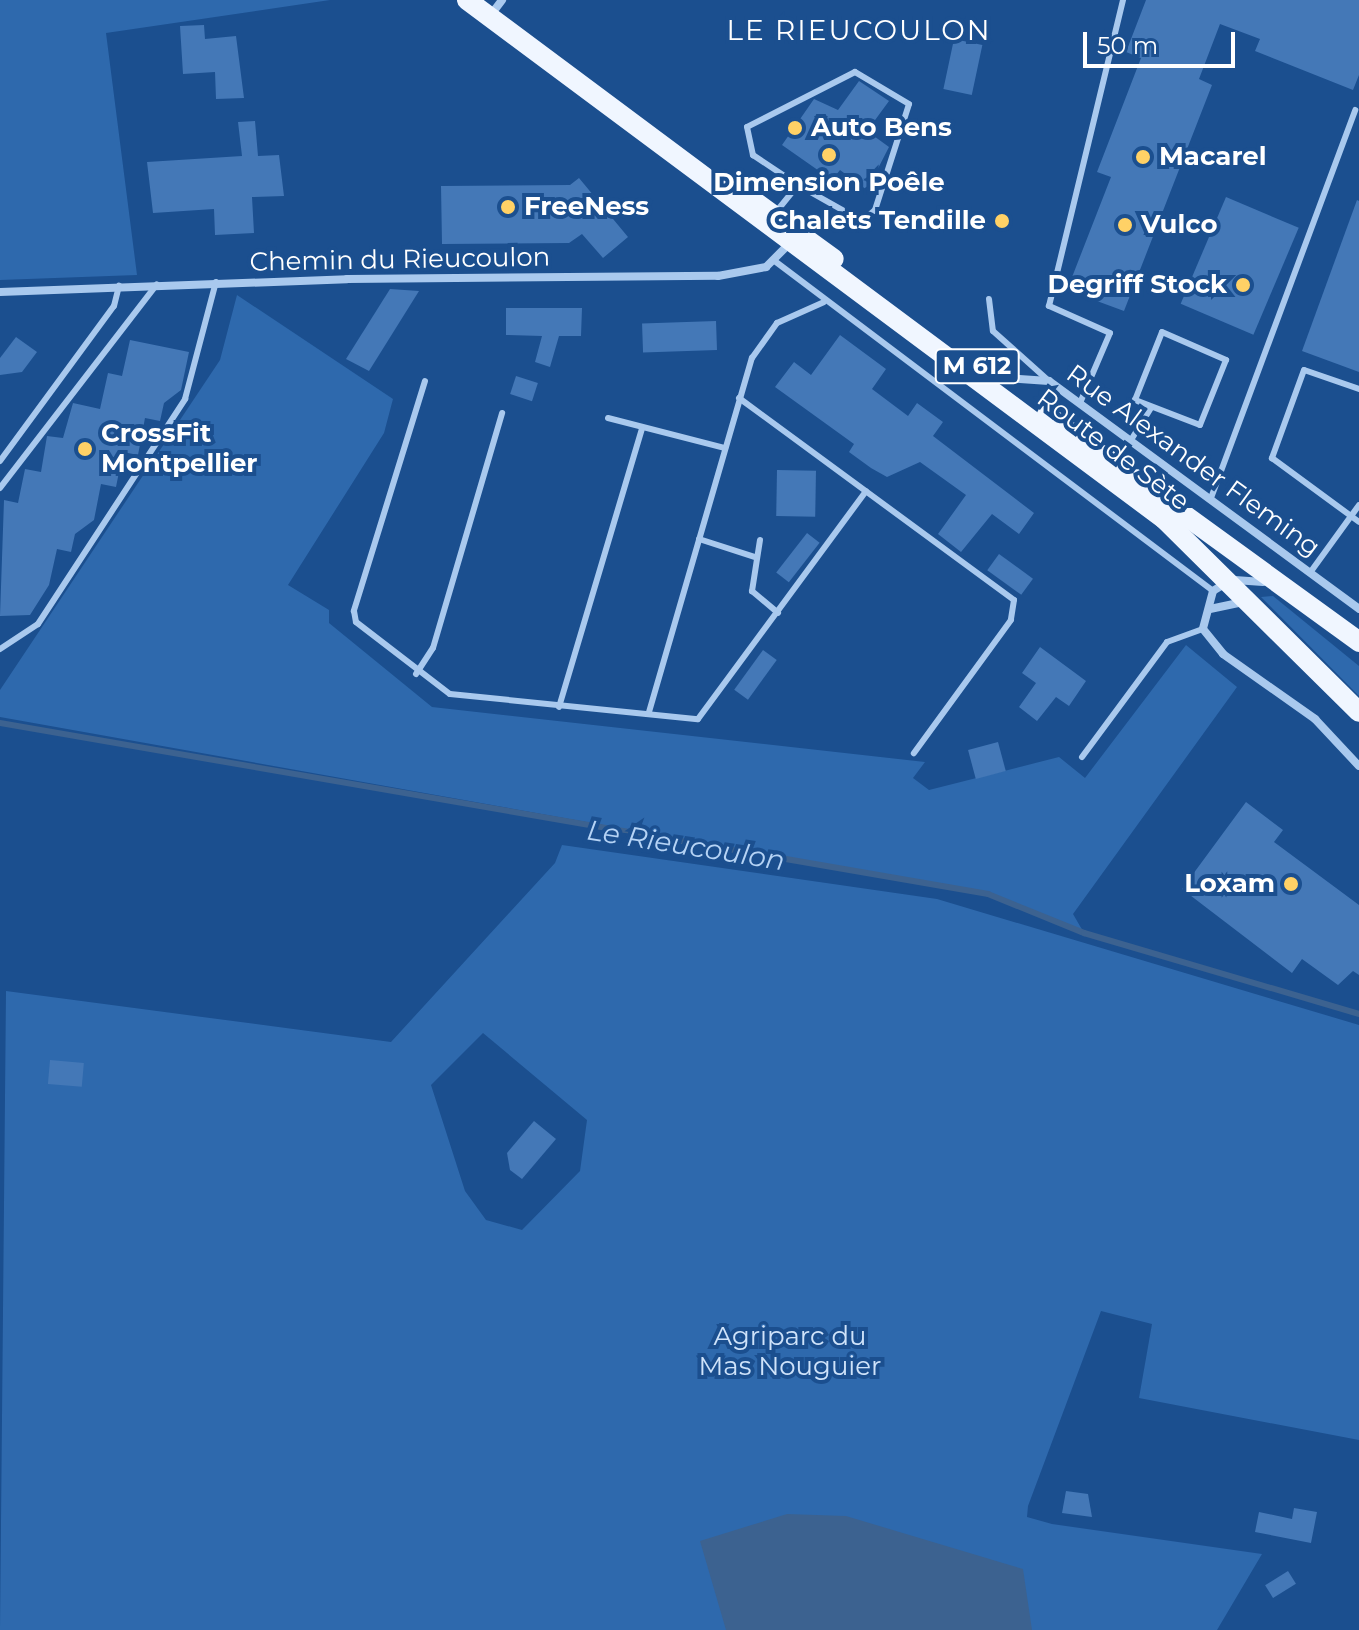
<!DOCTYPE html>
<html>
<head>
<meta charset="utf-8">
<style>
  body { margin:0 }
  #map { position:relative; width:1359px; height:1630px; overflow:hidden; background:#1b4f8f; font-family:Montserrat,sans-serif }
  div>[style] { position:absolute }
  .green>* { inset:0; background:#2e69ad }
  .water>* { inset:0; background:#3c6290 }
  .stream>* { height:6px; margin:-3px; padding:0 3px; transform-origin:3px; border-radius:3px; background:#3c6290 }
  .building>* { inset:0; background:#4478b7; transform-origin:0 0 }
  .lane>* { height:6px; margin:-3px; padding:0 3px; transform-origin:3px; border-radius:3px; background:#a9c9ee }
  .street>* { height:8px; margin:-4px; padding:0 4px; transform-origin:4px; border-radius:4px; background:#a9c9ee }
  .primary>* { height:20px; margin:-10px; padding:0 10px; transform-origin:10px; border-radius:10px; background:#f0f6ff }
  .dots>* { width:22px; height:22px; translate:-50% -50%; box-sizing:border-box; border:4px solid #1b4f8f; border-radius:50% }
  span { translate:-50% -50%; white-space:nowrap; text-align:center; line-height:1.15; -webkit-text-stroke:8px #1b4f8f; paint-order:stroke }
  .shield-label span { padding:2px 6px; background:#1b4f8f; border:2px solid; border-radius:6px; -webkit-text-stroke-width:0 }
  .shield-label { font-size:24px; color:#fff; font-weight:700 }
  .poi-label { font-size:26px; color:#fff; font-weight:700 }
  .left { translate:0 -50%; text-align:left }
  .right { translate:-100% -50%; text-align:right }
  .street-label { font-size:26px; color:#fff }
  .park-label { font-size:26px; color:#cfe3fa }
  .neighbourhood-label { font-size:28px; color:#fff; letter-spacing:2px }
  .water-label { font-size:28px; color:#b5d3f5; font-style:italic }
  .scale { position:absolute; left:1083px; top:32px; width:152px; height:36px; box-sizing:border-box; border:4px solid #fff; border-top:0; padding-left:10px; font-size:24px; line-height:28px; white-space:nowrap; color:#fff; -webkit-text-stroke:6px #1b4f8f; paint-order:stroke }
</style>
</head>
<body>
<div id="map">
  <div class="green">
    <i style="clip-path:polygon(0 0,330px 0,106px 33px,137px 275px,0 280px)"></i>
    <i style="clip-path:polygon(237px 295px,393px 399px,384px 433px,288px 585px,329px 610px,329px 623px,432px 707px,925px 762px,913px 778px,929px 790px,1059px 757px,1085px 778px,1186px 645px,1237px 687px,1073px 914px,1084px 933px,988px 894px,0 717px,0 690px,220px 360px)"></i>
    <i style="clip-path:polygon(1273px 596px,1359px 666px,1359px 696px,1261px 597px)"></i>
    <i style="clip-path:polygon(evenodd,562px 845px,937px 899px,1359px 1025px,1359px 1440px,1139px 1398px,1152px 1324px,1101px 1311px,1028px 1506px,1027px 1517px,1052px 1524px,1262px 1554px,1217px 1630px,0 1630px,6px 991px,391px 1042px,555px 863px,562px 845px,483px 1033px,587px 1120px,580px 1171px,522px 1230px,486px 1220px,465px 1191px,431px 1085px,483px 1033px)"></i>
  </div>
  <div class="water">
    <i style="clip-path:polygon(787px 1514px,846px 1516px,1023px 1569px,1032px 1630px,726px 1630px,700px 1541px)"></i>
  </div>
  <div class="stream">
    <i style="left:0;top:723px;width:1003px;rotate:9.82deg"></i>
    <i style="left:988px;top:894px;width:104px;rotate:22.1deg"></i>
    <i style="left:1084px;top:933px;width:287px;rotate:16.4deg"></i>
  </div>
  <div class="building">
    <i style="clip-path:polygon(1146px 0,1359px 0,1359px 75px,1353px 90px,1255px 51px,1260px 39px,1220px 24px,1199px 79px,1212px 85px,1124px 311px,1067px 290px,1111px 177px,1097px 172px,1141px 58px,1126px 52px)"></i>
    <i style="clip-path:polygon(204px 25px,205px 39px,236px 36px,244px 98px,216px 99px,215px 72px,183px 74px,180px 26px)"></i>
    <i style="left:954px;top:39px;width:29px;height:51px;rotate:12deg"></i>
    <i style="clip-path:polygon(859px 81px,889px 101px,867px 131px,889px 147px,867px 190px,840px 170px,832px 180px,782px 145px,814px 99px,838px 110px)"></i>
    <i style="clip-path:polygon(255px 121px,258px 156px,279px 155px,284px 196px,252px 197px,254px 233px,215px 235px,214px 209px,153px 213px,147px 162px,242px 156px,238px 122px)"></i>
    <i style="clip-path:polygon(579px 178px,628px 237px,603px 258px,582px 234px,569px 243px,442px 244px,441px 186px,570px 185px)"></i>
    <i style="left:1226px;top:197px;width:79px;height:116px;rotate:23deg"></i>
    <i style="clip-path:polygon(1357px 200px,1359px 201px,1359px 372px,1302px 351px)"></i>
    <i style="clip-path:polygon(390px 289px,419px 291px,369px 371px,346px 359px)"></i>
    <i style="clip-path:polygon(506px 308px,582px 308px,581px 336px,559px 336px,550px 367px,535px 362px,542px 336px,506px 335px)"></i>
    <i style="left:716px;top:321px;width:29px;height:74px;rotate:88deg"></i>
    <i style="clip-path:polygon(840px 335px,886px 369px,872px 389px,908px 416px,917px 403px,943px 422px,933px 436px,1034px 513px,1019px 534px,992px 514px,961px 552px,938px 534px,966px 495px,920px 462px,887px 477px,871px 468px,849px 452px,854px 444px,775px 387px,794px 362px,811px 375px)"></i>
    <i style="clip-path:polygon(16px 337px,37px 352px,22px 372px,0 375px,0 358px)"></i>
    <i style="clip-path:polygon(130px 340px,189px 352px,181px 390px,164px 403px,160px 421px,145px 418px,138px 455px,123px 452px,116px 487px,101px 484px,94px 520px,75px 534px,71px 552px,57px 549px,49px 585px,30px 615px,0 616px,4px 500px,18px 503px,25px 469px,41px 472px,47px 436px,63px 438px,73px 403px,100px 409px,108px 373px,122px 376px)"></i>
    <i style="left:516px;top:376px;width:23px;height:19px;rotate:18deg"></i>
    <i style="left:777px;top:470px;width:39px;height:46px;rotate:1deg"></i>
    <i style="left:807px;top:533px;width:16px;height:50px;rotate:38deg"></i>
    <i style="left:999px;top:554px;width:42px;height:20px;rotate:36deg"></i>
    <i style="clip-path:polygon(1040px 647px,1086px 681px,1069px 706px,1056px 697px,1037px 721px,1019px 707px,1036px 683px,1022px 673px)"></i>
    <i style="left:763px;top:650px;width:17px;height:49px;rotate:36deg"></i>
    <i style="left:998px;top:742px;width:30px;height:31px;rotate:75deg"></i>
    <i style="clip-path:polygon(1246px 802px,1283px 830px,1274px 842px,1359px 905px,1359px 975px,1353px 971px,1338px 985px,1302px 959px,1292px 973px,1182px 889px)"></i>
    <i style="left:50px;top:1060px;width:34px;height:24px;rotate:5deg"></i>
    <i style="clip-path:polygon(534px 1121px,556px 1139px,522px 1179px,510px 1170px,507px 1153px)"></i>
    <i style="clip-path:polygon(1066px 1491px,1088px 1494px,1092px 1517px,1062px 1513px)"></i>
    <i style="clip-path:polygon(1294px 1508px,1317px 1512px,1311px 1543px,1255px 1532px,1259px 1512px,1292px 1519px)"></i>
    <i style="left:1288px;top:1571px;width:15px;height:27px;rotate:58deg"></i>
  </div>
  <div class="lane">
    <i style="left:776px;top:212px;width:35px;rotate:-51deg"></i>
    <i style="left:798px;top:185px;width:73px;rotate:29.4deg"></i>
    <i style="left:862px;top:221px;width:17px;rotate:-40deg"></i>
    <i style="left:875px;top:210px;width:111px;rotate:-72.2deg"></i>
    <i style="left:909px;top:104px;width:63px;rotate:-149.3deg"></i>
    <i style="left:855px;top:72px;width:121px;rotate:153deg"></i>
    <i style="left:747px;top:127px;width:29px;rotate:78deg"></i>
    <i style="left:753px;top:155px;width:54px;rotate:33.7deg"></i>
    <i style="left:776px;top:262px;width:547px;rotate:36.97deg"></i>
    <i style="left:989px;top:299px;width:32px;rotate:83deg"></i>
    <i style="left:993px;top:331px;width:75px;rotate:41.8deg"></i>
    <i style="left:1162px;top:332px;width:70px;rotate:23.6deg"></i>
    <i style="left:1226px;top:360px;width:70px;rotate:111.8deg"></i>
    <i style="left:1200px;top:425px;width:70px;rotate:-159deg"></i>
    <i style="left:1135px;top:400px;width:73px;rotate:-68.3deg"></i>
    <i style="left:425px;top:381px;width:241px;rotate:107.2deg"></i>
    <i style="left:354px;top:611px;width:11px;rotate:80deg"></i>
    <i style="left:356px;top:622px;width:118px;rotate:37.5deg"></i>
    <i style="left:450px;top:694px;width:249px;rotate:5.8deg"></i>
    <i style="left:698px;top:719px;width:283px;rotate:-53.6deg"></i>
    <i style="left:1359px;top:389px;width:58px;rotate:-160.9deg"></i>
    <i style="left:1304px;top:370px;width:94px;rotate:110deg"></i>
    <i style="left:1272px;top:458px;width:108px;rotate:36.3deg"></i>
    <i style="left:739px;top:398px;width:341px;rotate:36.3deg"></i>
    <i style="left:1014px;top:600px;width:20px;rotate:99deg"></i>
    <i style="left:1011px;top:620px;width:165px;rotate:126.1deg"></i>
    <i style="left:1080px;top:403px;width:76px;rotate:-66.8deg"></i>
    <i style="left:1110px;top:333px;width:67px;rotate:-156.1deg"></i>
    <i style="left:1049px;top:306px;width:315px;rotate:-76.4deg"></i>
    <i style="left:608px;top:418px;width:121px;rotate:14.4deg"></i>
    <i style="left:1131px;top:440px;width:38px;rotate:-58deg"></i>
    <i style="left:0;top:461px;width:192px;rotate:-53.7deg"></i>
    <i style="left:114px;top:306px;width:21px;rotate:-76deg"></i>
    <i style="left:0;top:488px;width:257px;rotate:-52.4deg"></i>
    <i style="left:1211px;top:498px;width:414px;rotate:-69.6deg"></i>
    <i style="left:699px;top:539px;width:59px;rotate:17.8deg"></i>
    <i style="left:760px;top:540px;width:52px;rotate:98.9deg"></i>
    <i style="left:752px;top:591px;width:34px;rotate:40deg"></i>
    <i style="left:1312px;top:570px;width:80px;rotate:-54.1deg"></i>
    <i style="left:0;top:649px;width:45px;rotate:-33.3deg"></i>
    <i style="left:38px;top:624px;width:269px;rotate:-56.8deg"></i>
    <i style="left:185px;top:399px;width:121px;rotate:-75.2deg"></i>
    <i style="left:416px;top:674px;width:31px;rotate:-57deg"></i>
    <i style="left:433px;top:648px;width:245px;rotate:-73.6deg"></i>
    <i style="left:559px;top:707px;width:290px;rotate:-73.4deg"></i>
    <i style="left:649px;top:712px;width:369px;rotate:-73.8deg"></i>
    <i style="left:752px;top:358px;width:43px;rotate:-54.5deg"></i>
    <i style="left:777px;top:323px;width:51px;rotate:-24.1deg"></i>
    <i style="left:1082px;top:757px;width:143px;rotate:-53.5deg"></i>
    <i style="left:1167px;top:642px;width:38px;rotate:-20deg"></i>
  </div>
  <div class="street">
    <i style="left:490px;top:16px;width:20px;rotate:-53deg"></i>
    <i style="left:0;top:292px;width:347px;rotate:-2.1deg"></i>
    <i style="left:347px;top:279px;width:371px;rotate:-0.5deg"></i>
    <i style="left:718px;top:276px;width:49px;rotate:-10.6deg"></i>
    <i style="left:766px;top:267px;width:33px;rotate:-45deg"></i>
    <i style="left:992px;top:377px;width:57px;rotate:4deg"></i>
    <i style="left:1049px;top:381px;width:385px;rotate:36.3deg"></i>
    <i style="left:1263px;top:582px;width:32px;rotate:-176deg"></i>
    <i style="left:1231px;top:580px;width:21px;rotate:149deg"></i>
    <i style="left:1213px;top:591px;width:39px;rotate:105deg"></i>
    <i style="left:1203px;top:629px;width:32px;rotate:51deg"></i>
    <i style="left:1223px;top:654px;width:113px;rotate:35.2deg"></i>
    <i style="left:1315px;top:719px;width:64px;rotate:46.9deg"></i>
    <i style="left:1210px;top:609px;width:35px;rotate:-12deg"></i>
  </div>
  <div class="primary">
    <i style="left:467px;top:0;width:869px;rotate:36.67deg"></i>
    <i style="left:1164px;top:519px;width:274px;rotate:44.7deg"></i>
    <i style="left:743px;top:193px;width:112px;rotate:36deg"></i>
    <i style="left:1047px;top:415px;width:386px;rotate:36deg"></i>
  </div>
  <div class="dots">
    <i style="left:795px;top:128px;background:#ffd166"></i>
    <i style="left:829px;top:155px;background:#ffd166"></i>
    <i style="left:1143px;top:157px;background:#ffd166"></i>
    <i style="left:508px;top:207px;background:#ffd166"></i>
    <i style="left:1002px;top:221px;background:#ffd166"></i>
    <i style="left:1125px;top:225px;background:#ffd166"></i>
    <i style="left:1243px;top:285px;background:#ffd166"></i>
    <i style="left:85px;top:449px;background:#ffd166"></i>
    <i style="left:1291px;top:884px;background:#ffd166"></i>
  </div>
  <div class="shield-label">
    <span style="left:977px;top:366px">M 612</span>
  </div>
  <div class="poi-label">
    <span class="left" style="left:811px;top:128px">Auto Bens</span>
    <span class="left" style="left:1159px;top:157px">Macarel</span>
    <span style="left:829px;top:183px">Dimension Poêle</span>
    <span class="left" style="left:524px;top:207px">FreeNess</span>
    <span class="right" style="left:986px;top:221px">Chalets Tendille</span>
    <span class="left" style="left:1141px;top:225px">Vulco</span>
    <span class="right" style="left:1227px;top:285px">Degriff Stock</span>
    <span class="left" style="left:101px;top:449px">CrossFit<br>Montpellier</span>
    <span class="right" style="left:1275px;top:884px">Loxam</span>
  </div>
  <div class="street-label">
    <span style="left:400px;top:260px;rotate:-1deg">Chemin du Rieucoulon</span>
    <span style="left:1113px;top:450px;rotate:37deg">Route de Sète</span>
    <span style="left:1193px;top:461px;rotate:36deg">Rue Alexander Fleming</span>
  </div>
  <div class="park-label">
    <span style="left:790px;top:1352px">Agriparc du<br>Mas Nouguier</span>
  </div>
  <div class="neighbourhood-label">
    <span style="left:859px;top:30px">LE RIEUCOULON</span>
  </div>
  <div class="water-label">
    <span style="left:686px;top:845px;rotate:9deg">Le Rieucoulon</span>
  </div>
  <div class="scale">50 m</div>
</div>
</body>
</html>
